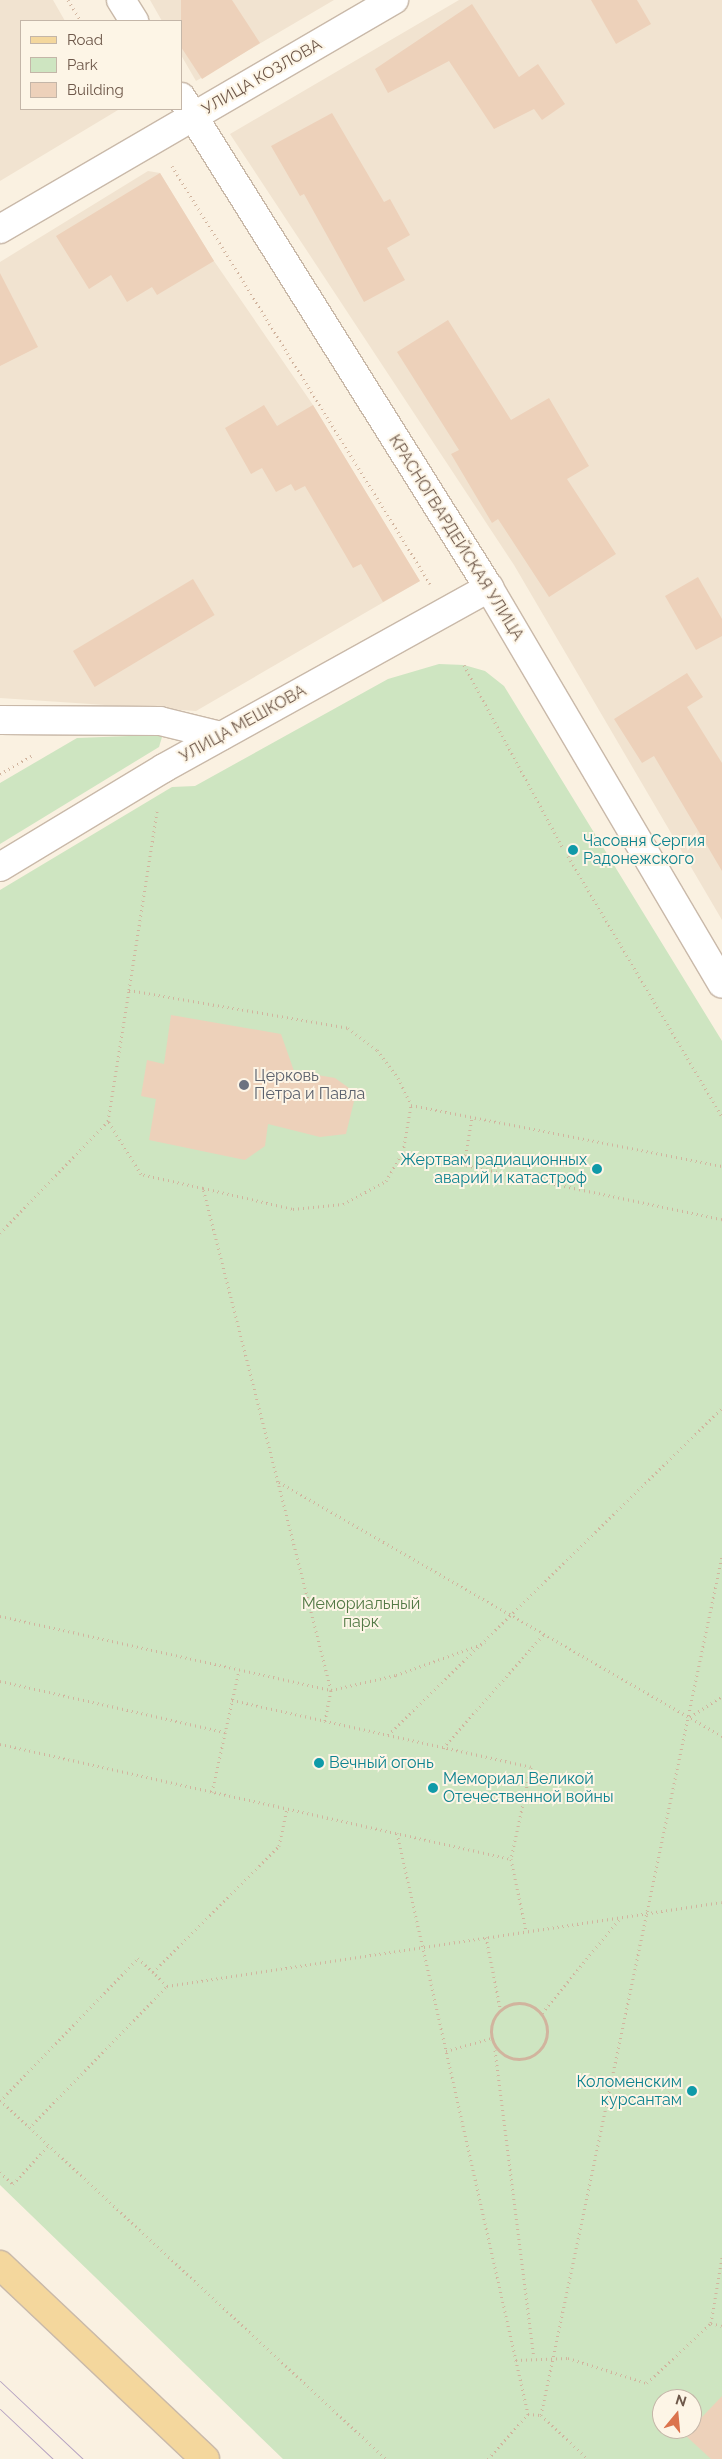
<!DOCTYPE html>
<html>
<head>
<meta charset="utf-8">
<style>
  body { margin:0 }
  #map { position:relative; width:722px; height:2459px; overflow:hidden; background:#faf1e1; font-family:Raleway,sans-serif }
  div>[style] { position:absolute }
  .residential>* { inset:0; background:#f1e3d0 }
  .green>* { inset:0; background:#cee5c1 }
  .building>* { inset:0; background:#edd1ba; transform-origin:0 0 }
  .path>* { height:3px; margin-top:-1.5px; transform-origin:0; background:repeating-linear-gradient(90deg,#d1b49e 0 1px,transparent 0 5px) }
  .path>.ring { margin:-1.5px; padding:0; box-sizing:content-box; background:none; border:3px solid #d1b49e; border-radius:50% }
  .roads { filter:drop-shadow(1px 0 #c9b9a9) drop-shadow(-1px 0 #c9b9a9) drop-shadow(0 1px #c9b9a9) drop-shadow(0 -1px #c9b9a9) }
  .minor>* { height:28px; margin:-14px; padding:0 14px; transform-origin:14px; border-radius:14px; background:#fff }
  .major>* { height:28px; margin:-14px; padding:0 14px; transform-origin:14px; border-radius:14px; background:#f4d79d }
  .tram>* { height:1px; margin:-0.5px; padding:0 0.5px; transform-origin:0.5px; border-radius:0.5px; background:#b4a1c1 }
  .dots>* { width:14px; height:14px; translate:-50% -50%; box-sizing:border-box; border:2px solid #fdf5e6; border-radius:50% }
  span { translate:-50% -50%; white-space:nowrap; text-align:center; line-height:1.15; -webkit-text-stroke:4px #fdf5e6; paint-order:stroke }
  .street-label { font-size:16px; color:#6e584a }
  .culture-label { font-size:16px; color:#0d838f }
  .left { translate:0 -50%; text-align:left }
  .right { translate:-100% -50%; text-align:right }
  .worship-label { font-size:16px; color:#5b616d }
  .park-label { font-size:16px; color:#537946 }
  .legend { position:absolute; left:20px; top:20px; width:162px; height:90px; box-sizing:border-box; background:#fdf5e6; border:1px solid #c4b6a8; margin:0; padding:6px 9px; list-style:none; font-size:15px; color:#6e584a }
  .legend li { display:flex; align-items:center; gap:10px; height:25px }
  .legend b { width:25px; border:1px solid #c4b6a8 }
  .north { position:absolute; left:652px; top:2389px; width:50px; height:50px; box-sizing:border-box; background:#fdf5e6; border:1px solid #c4b6a8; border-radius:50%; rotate:17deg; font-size:14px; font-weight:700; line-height:20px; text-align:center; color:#6e584a }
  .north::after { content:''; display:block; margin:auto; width:18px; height:22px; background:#db744e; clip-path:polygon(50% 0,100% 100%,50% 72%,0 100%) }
</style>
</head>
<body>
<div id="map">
  <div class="residential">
    <i style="clip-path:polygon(0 0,53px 0,65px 21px,21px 21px,21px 109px,118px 110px,0 181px)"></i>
    <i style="clip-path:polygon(150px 0,334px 0,196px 81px,181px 55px,181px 21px,162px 21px)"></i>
    <i style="clip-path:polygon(459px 0,722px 0,722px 920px,514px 565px,230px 134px)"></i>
    <i style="clip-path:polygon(148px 171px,160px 173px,214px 261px,313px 405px,420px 581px,196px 711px,0 698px,0 262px)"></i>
  </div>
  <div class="green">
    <i style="clip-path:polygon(evenodd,439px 664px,464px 665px,485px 671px,504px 686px,722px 1041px,722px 2459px,283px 2459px,0 2185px,0 890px,172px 787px,195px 786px,388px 679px,439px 664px,662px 2399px,692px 2399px,692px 2429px,662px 2429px,662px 2399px)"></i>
    <i style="clip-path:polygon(155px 735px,162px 737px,159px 747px,0 844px,0 783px,77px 738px)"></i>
  </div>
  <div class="building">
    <i style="clip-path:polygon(181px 0,232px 0,260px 43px,202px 79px,181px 47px)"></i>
    <i style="clip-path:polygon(591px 0,637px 0,651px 24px,616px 44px)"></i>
    <i style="clip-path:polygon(472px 4px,519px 77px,538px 64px,565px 104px,542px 120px,534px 109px,494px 129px,449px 61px,388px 93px,375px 69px)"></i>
    <i style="clip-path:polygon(332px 113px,384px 202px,390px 199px,410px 235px,387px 248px,405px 280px,364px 302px,304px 194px,300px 196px,271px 146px)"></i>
    <i style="clip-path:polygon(160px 173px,214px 261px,157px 295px,152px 287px,127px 302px,111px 275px,89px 289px,56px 236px)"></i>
    <i style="clip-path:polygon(0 273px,38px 347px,0 366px)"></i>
    <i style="clip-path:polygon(448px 320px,511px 420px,549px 398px,589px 466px,567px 479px,616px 554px,549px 597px,498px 519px,492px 523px,451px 454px,459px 450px,397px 352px)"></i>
    <i style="clip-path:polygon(264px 405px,277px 426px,313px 405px,420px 581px,383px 602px,361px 564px,353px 568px,305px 486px,295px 491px,291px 484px,276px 492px,262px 468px,251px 474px,225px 428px)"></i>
    <i style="clip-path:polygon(698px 577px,722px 619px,722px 636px,696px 650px,665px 596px)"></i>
    <i style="left:193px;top:579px;width:42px;height:140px;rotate:59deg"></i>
    <i style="clip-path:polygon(687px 673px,703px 697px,687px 707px,722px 763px,722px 871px,654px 756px,642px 763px,614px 719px)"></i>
    <i style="clip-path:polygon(171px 1015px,281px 1034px,294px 1071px,335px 1078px,356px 1093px,346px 1134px,320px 1137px,268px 1124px,265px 1146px,245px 1160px,149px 1140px,156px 1099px,141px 1096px,147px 1060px,164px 1064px)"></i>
    <i style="clip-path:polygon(722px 2396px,722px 2459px,711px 2459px,685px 2435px)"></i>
  </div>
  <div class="path">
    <i style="left:68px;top:0;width:25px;rotate:58deg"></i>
    <i style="left:172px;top:166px;width:491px;rotate:58.3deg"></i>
    <i style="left:464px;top:665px;width:206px;rotate:61.6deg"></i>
    <i style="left:0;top:774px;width:39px;rotate:-30deg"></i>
    <i style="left:568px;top:856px;width:302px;rotate:59.4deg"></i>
    <i style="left:129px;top:990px;width:181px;rotate:-81.1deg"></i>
    <i style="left:403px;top:1152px;width:326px;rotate:11.9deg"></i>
    <i style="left:464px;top:1165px;width:49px;rotate:-80.5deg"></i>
    <i style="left:203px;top:1188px;width:64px;rotate:-167.3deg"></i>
    <i style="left:141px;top:1174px;width:62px;rotate:-121.9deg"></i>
    <i style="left:108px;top:1121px;width:133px;rotate:-80.9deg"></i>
    <i style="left:129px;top:990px;width:222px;rotate:9.8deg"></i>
    <i style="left:348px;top:1028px;width:36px;rotate:37deg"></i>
    <i style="left:377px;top:1050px;width:35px;rotate:53deg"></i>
    <i style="left:398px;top:1078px;width:30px;rotate:64deg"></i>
    <i style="left:0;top:1233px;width:156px;rotate:-46deg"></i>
    <i style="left:279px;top:1482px;width:511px;rotate:29.83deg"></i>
    <i style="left:0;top:1616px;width:339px;rotate:12.6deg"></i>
    <i style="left:331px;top:1690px;width:67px;rotate:-13deg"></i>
    <i style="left:396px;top:1675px;width:95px;rotate:-19.8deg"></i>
    <i style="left:0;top:1681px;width:231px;rotate:12.8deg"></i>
    <i style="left:232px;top:1700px;width:306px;rotate:12.6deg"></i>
    <i style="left:531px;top:1767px;width:94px;rotate:102.3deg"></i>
    <i style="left:511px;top:1859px;width:74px;rotate:78.2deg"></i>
    <i style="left:690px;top:1717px;width:38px;rotate:-33deg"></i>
    <i style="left:325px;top:1721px;width:32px;rotate:-79deg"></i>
    <i style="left:331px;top:1690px;width:518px;rotate:-104.3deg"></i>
    <i style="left:203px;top:1188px;width:92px;rotate:13.1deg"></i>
    <i style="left:293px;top:1209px;width:50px;rotate:-5.7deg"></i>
    <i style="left:343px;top:1204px;width:49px;rotate:-28.1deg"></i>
    <i style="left:386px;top:1181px;width:34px;rotate:-60deg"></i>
    <i style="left:403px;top:1152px;width:48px;rotate:-80.3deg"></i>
    <i style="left:411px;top:1105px;width:317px;rotate:11.1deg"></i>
    <i style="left:388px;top:1735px;width:467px;rotate:-44.4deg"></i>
    <i style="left:0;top:1744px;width:524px;rotate:12.68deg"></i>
    <i style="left:443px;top:1748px;width:152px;rotate:-48.5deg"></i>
    <i style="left:212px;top:1792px;width:125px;rotate:-77.5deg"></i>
    <i style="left:397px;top:1833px;width:596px;rotate:77.29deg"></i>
    <i style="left:486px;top:1937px;width:72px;rotate:78.8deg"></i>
    <i style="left:167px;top:1986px;width:561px;rotate:-8.61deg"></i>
    <i class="ring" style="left:491px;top:2003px;width:53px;height:53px"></i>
    <i style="left:542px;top:2013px;width:124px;rotate:-50.5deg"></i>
    <i style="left:495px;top:2050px;width:309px;rotate:82.8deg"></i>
    <i style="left:446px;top:2051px;width:48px;rotate:-15.8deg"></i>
    <i style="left:0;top:2100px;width:527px;rotate:42.92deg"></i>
    <i style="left:0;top:2101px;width:199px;rotate:-46deg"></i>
    <i style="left:138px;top:1958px;width:21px;rotate:43deg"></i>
    <i style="left:29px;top:2128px;width:198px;rotate:-45.8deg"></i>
    <i style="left:167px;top:1986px;width:20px;rotate:-135deg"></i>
    <i style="left:153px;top:1972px;width:178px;rotate:-45deg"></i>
    <i style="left:279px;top:1846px;width:39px;rotate:-78deg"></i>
    <i style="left:0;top:2172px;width:18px;rotate:43deg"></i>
    <i style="left:13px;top:2184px;width:52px;rotate:-47.4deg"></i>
    <i style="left:711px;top:2323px;width:11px;rotate:15deg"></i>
    <i style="left:516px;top:2360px;width:52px;rotate:-2.2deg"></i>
    <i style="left:568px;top:2358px;width:83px;rotate:17.6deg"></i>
    <i style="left:647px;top:2383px;width:88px;rotate:-43.2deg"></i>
    <i style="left:711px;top:2323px;width:67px;rotate:-80.5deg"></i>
    <i style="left:528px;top:2414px;width:13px;rotate:4deg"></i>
    <i style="left:541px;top:2415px;width:878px;rotate:-78.1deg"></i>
    <i style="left:541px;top:2415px;width:64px;rotate:43.1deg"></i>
    <i style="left:488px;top:2459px;width:60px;rotate:-48.4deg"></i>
  </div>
  <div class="roads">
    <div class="minor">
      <i style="left:121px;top:0;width:25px;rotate:58deg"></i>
      <i style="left:181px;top:97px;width:580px;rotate:57.9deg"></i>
      <i style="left:489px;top:588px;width:459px;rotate:59.5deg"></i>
      <i style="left:0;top:229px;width:456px;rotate:-30.2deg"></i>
      <i style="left:0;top:720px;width:160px;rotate:0.4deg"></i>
      <i style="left:160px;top:721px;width:63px;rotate:13.8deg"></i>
      <i style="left:0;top:867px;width:192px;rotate:-31.1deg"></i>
      <i style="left:164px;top:768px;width:372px;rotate:-29deg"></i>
    </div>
    <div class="major">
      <i style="left:0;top:2265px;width:282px;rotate:43.4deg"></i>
    </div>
  </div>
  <div class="tram">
    <i style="left:0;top:2381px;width:114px;rotate:43.2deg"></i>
    <i style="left:0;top:2409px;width:73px;rotate:43.3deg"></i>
  </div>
  <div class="dots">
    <i style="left:573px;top:850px;background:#0f9aa8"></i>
    <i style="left:244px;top:1085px;background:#6b7280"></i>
    <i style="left:597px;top:1169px;background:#0f9aa8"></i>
    <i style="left:319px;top:1763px;background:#0f9aa8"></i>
    <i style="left:433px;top:1788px;background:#0f9aa8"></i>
    <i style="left:692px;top:2091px;background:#0f9aa8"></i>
  </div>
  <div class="street-label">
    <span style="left:262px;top:77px;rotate:-30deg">УЛИЦА КОЗЛОВА</span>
    <span style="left:456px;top:538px;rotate:58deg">КРАСНОГВАРДЕЙСКАЯ УЛИЦА</span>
    <span style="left:243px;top:724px;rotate:-29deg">УЛИЦА МЕШКОВА</span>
  </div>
  <div class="culture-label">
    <span class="left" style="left:583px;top:850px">Часовня Сергия<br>Радонежского</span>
    <span class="right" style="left:587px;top:1169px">Жертвам радиационных<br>аварий и катастроф</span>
    <span class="left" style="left:329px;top:1763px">Вечный огонь</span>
    <span class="left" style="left:443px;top:1788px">Мемориал Великой<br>Отечественной войны</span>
    <span class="right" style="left:682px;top:2091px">Коломенским<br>курсантам</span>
  </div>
  <div class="worship-label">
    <span class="left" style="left:254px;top:1085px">Церковь<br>Петра и Павла</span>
  </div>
  <div class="park-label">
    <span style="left:361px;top:1613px">Мемориальный<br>парк</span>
  </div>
  <ul class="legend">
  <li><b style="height:6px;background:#f4d79d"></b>Road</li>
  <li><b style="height:14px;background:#cee5c1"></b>Park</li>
  <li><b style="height:14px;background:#edd1ba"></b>Building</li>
  </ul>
  <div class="north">N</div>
</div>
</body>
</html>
